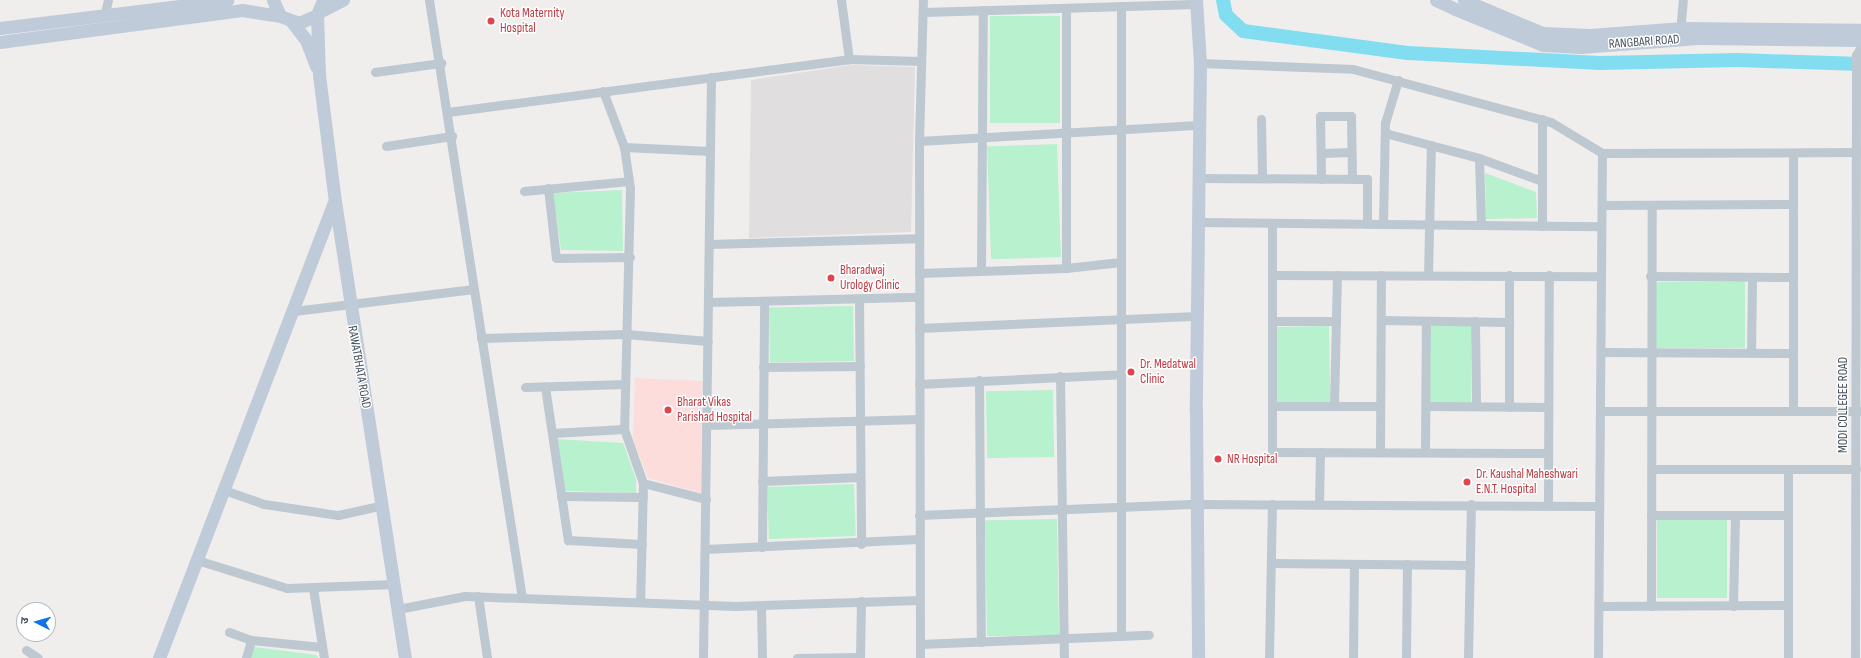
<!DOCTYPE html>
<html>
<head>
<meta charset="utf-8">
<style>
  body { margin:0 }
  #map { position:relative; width:1861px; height:658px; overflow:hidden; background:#f0eded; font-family:"Sofia Sans Condensed","Noto Sans Devanagari",sans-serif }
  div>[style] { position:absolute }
  .education>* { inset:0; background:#e1dedf }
  .medical>* { inset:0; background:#fcdddb }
  .green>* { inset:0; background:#b8f1cd; transform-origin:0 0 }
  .river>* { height:14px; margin:-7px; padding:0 7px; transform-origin:7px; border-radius:7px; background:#83ddf1 }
  .street>* { height:9px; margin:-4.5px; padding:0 4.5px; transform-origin:4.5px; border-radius:4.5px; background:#bdc8d1 }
  .secondary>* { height:13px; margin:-6.5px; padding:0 6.5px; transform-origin:6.5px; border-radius:6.5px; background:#bfcbd8 }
  .secondary-bridge>* { height:13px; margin:-6.5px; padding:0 6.5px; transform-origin:6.5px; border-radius:6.5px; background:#bfcbd8 }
  .dots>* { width:11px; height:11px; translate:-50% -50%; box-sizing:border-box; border:2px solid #fff; border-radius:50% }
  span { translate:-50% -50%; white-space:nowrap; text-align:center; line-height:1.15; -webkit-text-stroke:3px #fff; paint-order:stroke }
  .health-label { font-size:13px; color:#be3a42 }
  .left { translate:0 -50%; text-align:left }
  .street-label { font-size:13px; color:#45525c }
  .north { position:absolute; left:16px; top:602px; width:40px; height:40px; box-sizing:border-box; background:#fff; border:1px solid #b5babe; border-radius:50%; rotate:276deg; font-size:11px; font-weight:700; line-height:16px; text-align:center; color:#45525c }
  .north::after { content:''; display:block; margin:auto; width:14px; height:18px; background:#0f74e9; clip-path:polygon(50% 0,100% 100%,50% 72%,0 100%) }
</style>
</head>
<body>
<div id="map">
  <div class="education">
    <i style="clip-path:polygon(851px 65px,915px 67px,911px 232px,749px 238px,751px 80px)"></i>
  </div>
  <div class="medical">
    <i style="clip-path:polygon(635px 378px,702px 381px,701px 493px,648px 478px,633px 439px)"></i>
  </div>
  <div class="green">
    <i style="left:990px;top:16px;width:70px;height:107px"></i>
    <i style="left:1057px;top:144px;width:113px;height:70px;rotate:88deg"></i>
    <i style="clip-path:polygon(1485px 173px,1536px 192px,1537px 218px,1486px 219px)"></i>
    <i style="clip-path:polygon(622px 190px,623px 251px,561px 250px,553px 193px)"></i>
    <i style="left:1656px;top:282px;width:89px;height:66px"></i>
    <i style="left:853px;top:306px;width:55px;height:84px;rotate:89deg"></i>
    <i style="left:1329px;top:326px;width:76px;height:54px;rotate:89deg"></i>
    <i style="left:1471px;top:326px;width:77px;height:42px;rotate:90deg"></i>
    <i style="left:1053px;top:390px;width:67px;height:67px;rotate:89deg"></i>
    <i style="clip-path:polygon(556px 439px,623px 443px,636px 479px,636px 493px,565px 491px)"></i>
    <i style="left:854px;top:484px;width:52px;height:87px;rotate:88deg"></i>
    <i style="left:1057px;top:519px;width:116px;height:72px;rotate:89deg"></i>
    <i style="left:1657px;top:520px;width:70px;height:78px"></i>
    <i style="clip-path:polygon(254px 647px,317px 655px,318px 658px,250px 658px)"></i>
  </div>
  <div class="river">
    <i style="left:1223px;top:0;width:15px;rotate:79deg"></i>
    <i style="left:1226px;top:15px;width:23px;rotate:43deg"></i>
    <i style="left:1243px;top:31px;width:166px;rotate:7.6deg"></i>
    <i style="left:1408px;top:53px;width:192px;rotate:3deg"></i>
    <i style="left:1600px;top:63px;width:138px;rotate:-1.2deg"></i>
    <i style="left:1738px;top:60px;width:123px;rotate:1.9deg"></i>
  </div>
  <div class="street">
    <i style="left:429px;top:0;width:605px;rotate:81.16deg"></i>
    <i style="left:841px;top:0;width:60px;rotate:82.3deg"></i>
    <i style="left:923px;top:12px;width:273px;rotate:-1.7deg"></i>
    <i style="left:104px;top:17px;width:17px;rotate:-77deg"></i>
    <i style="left:1681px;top:21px;width:21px;rotate:-85deg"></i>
    <i style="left:1200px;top:63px;width:153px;rotate:2.2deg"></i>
    <i style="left:1353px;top:69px;width:205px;rotate:15deg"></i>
    <i style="left:1551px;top:122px;width:60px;rotate:31.3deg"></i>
    <i style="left:1602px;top:153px;width:257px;rotate:-0.2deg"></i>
    <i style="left:375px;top:72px;width:67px;rotate:-7.8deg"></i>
    <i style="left:603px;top:91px;width:60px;rotate:69.4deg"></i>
    <i style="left:624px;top:147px;width:41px;rotate:81.7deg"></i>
    <i style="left:630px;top:188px;width:241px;rotate:91.4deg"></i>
    <i style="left:624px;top:429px;width:57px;rotate:70.6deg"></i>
    <i style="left:643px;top:483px;width:119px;rotate:91.4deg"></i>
    <i style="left:448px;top:112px;width:404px;rotate:-7.5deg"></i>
    <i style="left:849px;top:59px;width:72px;rotate:1.6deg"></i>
    <i style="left:1261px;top:119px;width:59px;rotate:89deg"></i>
    <i style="left:1385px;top:133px;width:97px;rotate:14.9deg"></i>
    <i style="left:1479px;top:158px;width:67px;rotate:20.1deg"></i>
    <i style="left:919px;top:141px;width:280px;rotate:-3.3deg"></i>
    <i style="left:386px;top:146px;width:67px;rotate:-8.6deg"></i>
    <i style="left:624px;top:147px;width:86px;rotate:2.7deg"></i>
    <i style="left:1321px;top:153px;width:30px;rotate:-2deg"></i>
    <i style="left:1793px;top:155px;width:256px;rotate:90deg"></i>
    <i style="left:1479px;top:158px;width:67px;rotate:88.3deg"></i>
    <i style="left:1198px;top:178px;width:169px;rotate:0.3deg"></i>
    <i style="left:1367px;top:179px;width:45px;rotate:90deg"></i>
    <i style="left:1321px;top:179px;width:63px;rotate:-90.9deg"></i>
    <i style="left:1320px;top:116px;width:31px"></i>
    <i style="left:1351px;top:116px;width:63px;rotate:89.1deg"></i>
    <i style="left:548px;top:188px;width:70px;rotate:83.5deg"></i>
    <i style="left:556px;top:258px;width:74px;rotate:-0.8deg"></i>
    <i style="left:524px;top:191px;width:105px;rotate:-5.4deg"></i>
    <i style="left:1602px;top:205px;width:191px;rotate:-0.3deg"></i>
    <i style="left:1198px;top:222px;width:403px;rotate:0.6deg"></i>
    <i style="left:1272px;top:223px;width:229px;rotate:90deg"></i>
    <i style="left:1272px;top:452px;width:275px;rotate:0.2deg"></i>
    <i style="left:1383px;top:224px;width:101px;rotate:-88.9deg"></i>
    <i style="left:1385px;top:123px;width:45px;rotate:-73.2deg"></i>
    <i style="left:1542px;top:226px;width:107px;rotate:-90deg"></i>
    <i style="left:709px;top:244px;width:210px;rotate:-1.6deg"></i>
    <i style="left:1066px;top:268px;width:260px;rotate:-90deg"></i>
    <i style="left:981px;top:269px;width:259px;rotate:-89.6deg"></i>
    <i style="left:919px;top:273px;width:147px;rotate:-1.9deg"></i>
    <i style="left:1066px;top:268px;width:55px;rotate:-6.2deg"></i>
    <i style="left:1272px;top:275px;width:329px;rotate:0.2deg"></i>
    <i style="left:1428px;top:275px;width:130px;rotate:-88.7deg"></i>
    <i style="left:1509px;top:275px;width:132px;rotate:90deg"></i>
    <i style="left:1650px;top:276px;width:143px;rotate:0.4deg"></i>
    <i style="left:859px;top:298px;width:246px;rotate:89.5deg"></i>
    <i style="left:708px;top:302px;width:211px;rotate:-1.4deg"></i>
    <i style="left:294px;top:311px;width:181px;rotate:-7deg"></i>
    <i style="left:1381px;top:320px;width:128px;rotate:0.9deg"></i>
    <i style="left:1272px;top:321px;width:64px"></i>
    <i style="left:1475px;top:321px;width:85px;rotate:89.3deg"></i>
    <i style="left:919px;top:328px;width:278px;rotate:-2.5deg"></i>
    <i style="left:481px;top:338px;width:145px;rotate:-1.6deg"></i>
    <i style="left:626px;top:334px;width:82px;rotate:4.9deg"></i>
    <i style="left:1601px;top:352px;width:192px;rotate:0.3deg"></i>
    <i style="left:1751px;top:353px;width:76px;rotate:-89.2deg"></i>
    <i style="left:763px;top:367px;width:97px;rotate:-0.6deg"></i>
    <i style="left:1060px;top:376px;width:282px;rotate:89.2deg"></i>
    <i style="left:979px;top:380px;width:262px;rotate:89.6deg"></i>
    <i style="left:919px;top:384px;width:202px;rotate:-2.8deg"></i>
    <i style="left:525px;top:387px;width:100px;rotate:-1.7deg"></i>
    <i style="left:545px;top:387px;width:155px;rotate:81.5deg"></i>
    <i style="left:568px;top:540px;width:74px;rotate:3.1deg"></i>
    <i style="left:1272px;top:406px;width:108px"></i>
    <i style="left:1334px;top:406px;width:131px;rotate:-88.7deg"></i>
    <i style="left:1426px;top:406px;width:122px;rotate:0.5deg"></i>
    <i style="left:1600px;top:411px;width:261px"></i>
    <i style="left:706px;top:425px;width:213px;rotate:-1.6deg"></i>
    <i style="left:552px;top:433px;width:72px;rotate:-3.2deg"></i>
    <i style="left:1380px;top:452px;width:177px;rotate:-89.7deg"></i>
    <i style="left:1425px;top:452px;width:131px;rotate:-89.6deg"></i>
    <i style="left:1652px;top:469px;width:204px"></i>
    <i style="left:762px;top:481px;width:98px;rotate:-2.3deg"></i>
    <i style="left:643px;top:483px;width:65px;rotate:14.3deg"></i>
    <i style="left:224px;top:490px;width:42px;rotate:19.3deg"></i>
    <i style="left:264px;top:504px;width:75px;rotate:8.5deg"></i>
    <i style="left:338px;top:515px;width:46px;rotate:-12.5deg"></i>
    <i style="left:561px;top:496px;width:82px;rotate:0.7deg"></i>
    <i style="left:1319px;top:504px;width:52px;rotate:-88.9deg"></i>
    <i style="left:1548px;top:505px;width:230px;rotate:-89.8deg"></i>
    <i style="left:919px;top:515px;width:278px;rotate:-2.3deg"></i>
    <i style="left:1197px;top:504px;width:402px;rotate:0.3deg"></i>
    <i style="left:1651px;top:515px;width:137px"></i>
    <i style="left:762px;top:547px;width:246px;rotate:-89.5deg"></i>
    <i style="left:705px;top:549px;width:214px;rotate:-2.7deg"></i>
    <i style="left:197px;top:560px;width:94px;rotate:17.3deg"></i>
    <i style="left:287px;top:588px;width:108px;rotate:-2.1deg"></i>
    <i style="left:1271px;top:563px;width:199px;rotate:0.6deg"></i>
    <i style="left:313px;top:588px;width:71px;rotate:81.1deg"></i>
    <i style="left:478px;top:596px;width:63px;rotate:81.7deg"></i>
    <i style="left:761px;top:605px;width:53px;rotate:88.9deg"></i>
    <i style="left:1599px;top:606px;width:189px;rotate:-0.3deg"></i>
    <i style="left:1651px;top:606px;width:401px;rotate:-89.9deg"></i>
    <i style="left:1733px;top:606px;width:91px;rotate:-88.7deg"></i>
    <i style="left:398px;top:609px;width:68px;rotate:-11deg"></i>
    <i style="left:465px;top:596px;width:270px;rotate:2.1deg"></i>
    <i style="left:735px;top:606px;width:184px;rotate:-1.9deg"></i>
    <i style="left:229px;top:632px;width:23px;rotate:20deg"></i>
    <i style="left:251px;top:640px;width:71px;rotate:5.6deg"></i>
    <i style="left:1121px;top:636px;width:630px;rotate:-90deg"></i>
    <i style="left:920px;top:644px;width:229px;rotate:-2.3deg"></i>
    <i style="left:26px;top:650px;width:14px;rotate:34deg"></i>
    <i style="left:246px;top:658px;width:19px;rotate:-74deg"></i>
    <i style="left:703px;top:658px;width:581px;rotate:-89.21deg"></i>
    <i style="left:797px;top:658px;width:63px;rotate:-0.9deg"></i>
    <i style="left:860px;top:658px;width:57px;rotate:-89deg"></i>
    <i style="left:920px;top:658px;width:517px;rotate:-90.11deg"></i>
    <i style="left:919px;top:141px;width:141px;rotate:-88.4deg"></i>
    <i style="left:1269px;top:658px;width:154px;rotate:-88.9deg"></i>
    <i style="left:1353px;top:658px;width:94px;rotate:-89.4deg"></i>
    <i style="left:1406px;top:658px;width:94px;rotate:-89.4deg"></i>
    <i style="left:1468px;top:658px;width:154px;rotate:-88.9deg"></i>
    <i style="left:1598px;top:658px;width:505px;rotate:-89.55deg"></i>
    <i style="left:1788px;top:658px;width:189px;rotate:-90deg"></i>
    <i style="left:1855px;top:658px;width:603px;rotate:-89.9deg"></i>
    <i style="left:1856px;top:55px;width:9px;rotate:-58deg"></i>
  </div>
  <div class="secondary">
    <i style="left:273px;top:0;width:17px;rotate:66deg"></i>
    <i style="left:280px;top:16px;width:20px;rotate:20deg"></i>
    <i style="left:299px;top:23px;width:20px;rotate:-24deg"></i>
    <i style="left:317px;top:15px;width:16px;rotate:-68deg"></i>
    <i style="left:1196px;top:0;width:63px;rotate:86.4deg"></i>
    <i style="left:1200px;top:63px;width:348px;rotate:90.7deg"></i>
    <i style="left:1196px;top:411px;width:247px;rotate:89.5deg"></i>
    <i style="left:1436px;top:0;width:21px;rotate:25deg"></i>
    <i style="left:1464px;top:0;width:85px;rotate:22.9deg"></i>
    <i style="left:1542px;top:33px;width:48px;rotate:2.4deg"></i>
    <i style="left:1590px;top:35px;width:93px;rotate:-4.3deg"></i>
    <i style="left:1683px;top:28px;width:178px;rotate:0.6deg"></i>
    <i style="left:319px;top:12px;width:27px;rotate:-27deg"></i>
    <i style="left:317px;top:15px;width:60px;rotate:88.1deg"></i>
    <i style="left:319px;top:75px;width:127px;rotate:82.8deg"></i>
    <i style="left:335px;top:201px;width:462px;rotate:81.3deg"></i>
    <i style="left:292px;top:22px;width:23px;rotate:52deg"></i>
    <i style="left:306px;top:40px;width:28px;rotate:69deg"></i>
    <i style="left:0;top:28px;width:229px;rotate:-7deg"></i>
    <i style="left:0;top:42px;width:244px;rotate:-7.5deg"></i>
    <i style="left:242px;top:10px;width:38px;rotate:9deg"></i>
    <i style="left:159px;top:658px;width:487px;rotate:-69deg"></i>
  </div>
  <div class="secondary-bridge">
    <i style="left:1455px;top:9px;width:95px;rotate:22.2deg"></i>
    <i style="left:1543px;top:45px;width:38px;rotate:3deg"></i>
    <i style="left:1581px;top:47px;width:117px;rotate:-4.4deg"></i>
    <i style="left:1698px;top:38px;width:163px;rotate:0.7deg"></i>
  </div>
  <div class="dots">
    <i style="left:491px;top:21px;background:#e0444e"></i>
    <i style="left:831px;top:278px;background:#e0444e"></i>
    <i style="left:1131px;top:372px;background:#e0444e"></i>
    <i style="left:668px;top:410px;background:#e0444e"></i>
    <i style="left:1218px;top:459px;background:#e0444e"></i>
    <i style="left:1467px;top:482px;background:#e0444e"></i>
  </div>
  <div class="health-label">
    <span class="left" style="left:500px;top:21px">Kota Maternity<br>Hospital</span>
    <span class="left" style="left:840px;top:278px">Bharadwaj<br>Urology Clinic</span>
    <span class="left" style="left:1140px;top:372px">Dr. Medatwal<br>Clinic</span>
    <span class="left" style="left:677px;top:410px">Bharat Vikas<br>Parishad Hospital</span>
    <span class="left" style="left:1227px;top:459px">NR Hospital</span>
    <span class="left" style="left:1476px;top:482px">Dr. Kaushal Maheshwari<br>E.N.T. Hospital</span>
  </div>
  <div class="street-label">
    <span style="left:1644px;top:42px;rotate:-4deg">RANGBARI ROAD</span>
    <span style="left:359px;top:367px;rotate:80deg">RAWATBHATA ROAD</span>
    <span style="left:1843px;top:405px;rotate:-90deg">MODI COLLEGEE ROAD</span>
  </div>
  <div class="north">उ</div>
</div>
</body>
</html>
